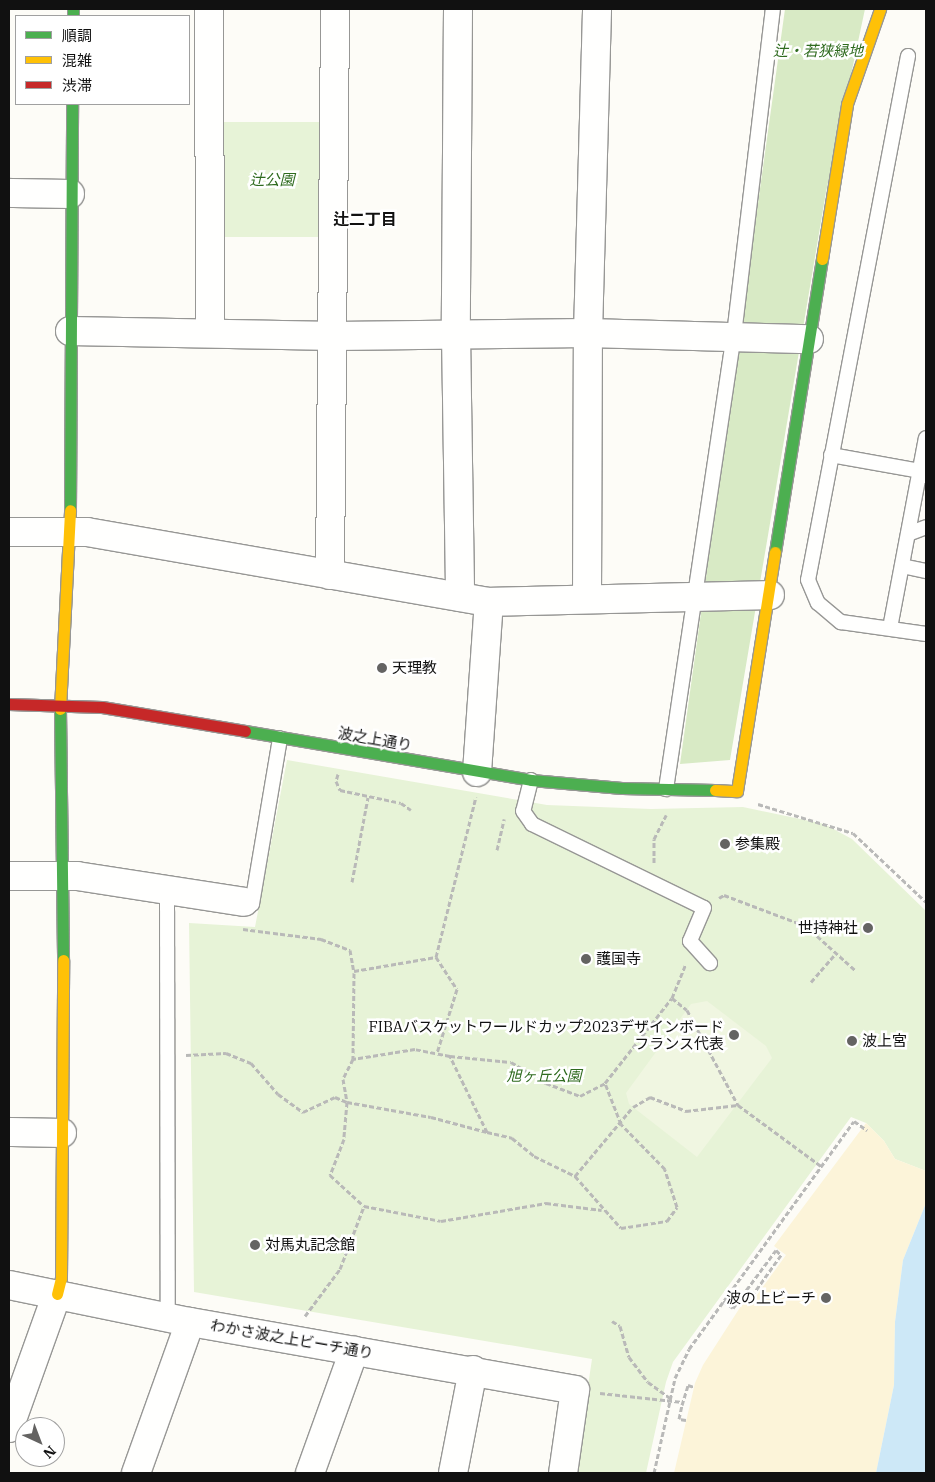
<!DOCTYPE html>
<html>
<head>
<meta charset="utf-8">
<style>
  body { margin:0 }
  #map { position:relative; width:935px; height:1482px; overflow:hidden; background:#fdfcf7; font-family:"IBM Plex Serif","Noto Sans JP",serif }
  div>[style] { position:absolute }
  .green>* { inset:0; background:#e7f3d7; transform-origin:0 0 }
  .forest>* { inset:0; background:#d8eac5 }
  .sand>* { inset:0; background:#fcf4d9 }
  .pitch>* { inset:0; background:#f0f6e1 }
  .water>* { inset:0; background:#cde8f7 }
  .path>* { height:3px; margin-top:-1.5px; transform-origin:0; background:repeating-linear-gradient(90deg,#b9b9b8 0 5px,transparent 0 7.5px) }
  .roads { filter:drop-shadow(1px 0 #979795) drop-shadow(-1px 0 #979795) drop-shadow(0 1px #979795) drop-shadow(0 -1px #979795) }
  .lane>* { height:14px; margin:-7px; padding:0 7px; transform-origin:7px; border-radius:7px; background:#fffffe }
  .street>* { height:28px; margin:-14px; padding:0 14px; transform-origin:14px; border-radius:14px; background:#fffffe }
  .fast>* { height:11px; margin:-5.5px; padding:0 5.5px; transform-origin:5.5px; border-radius:5.5px; background:#4caf50 }
  .slow>* { height:11px; margin:-5.5px; padding:0 5.5px; transform-origin:5.5px; border-radius:5.5px; background:#ffc107 }
  .jam>* { height:11px; margin:-5.5px; padding:0 5.5px; transform-origin:5.5px; border-radius:5.5px; background:#c62828 }
  .dots>* { width:14px; height:14px; translate:-50% -50%; box-sizing:border-box; border:2px solid #fff; border-radius:50% }
  span { translate:-50% -50%; white-space:nowrap; text-align:center; line-height:1.15; -webkit-text-stroke:5px #fff; paint-order:stroke }
  .park-label { font-size:15px; color:#2f6b1f; font-style:italic }
  .poi-label { font-size:15px; color:#111 }
  .left { translate:0 -50%; text-align:left }
  .right { translate:-100% -50%; text-align:right }
  .street-label { font-size:15px; color:#111 }
  .neighbourhood-label { font-size:16px; color:#111; font-weight:700 }
  .frame { position:absolute; inset:0; border:10px solid #111; pointer-events:none }
  .legend { position:absolute; left:15px; top:15px; width:175px; height:90px; box-sizing:border-box; background:#fff; border:1px solid #a0a0a0; margin:0; padding:6px 9px; list-style:none; font-size:15px; color:#111 }
  .legend li { display:flex; align-items:center; gap:10px; height:25px }
  .legend b { width:25px; border:1px solid #a0a0a0 }
  .north { position:absolute; left:15px; top:1417px; width:50px; height:50px; box-sizing:border-box; background:#fff; border:1px solid #a0a0a0; border-radius:50%; rotate:137deg; font-size:14px; font-weight:700; line-height:20px; text-align:center; color:#111 }
  .north::after { content:''; display:block; margin:auto; width:18px; height:22px; background:#646362; clip-path:polygon(50% 0,100% 100%,50% 72%,0 100%) }
</style>
</head>
<body>
<div id="map">
  <div class="green">
    <i style="left:221px;top:122px;width:103px;height:115px"></i>
    <i style="clip-path:polygon(287px 760px,547px 805px,651px 809px,743px 807px,824px 824px,852px 839px,926px 911px,926px 1171px,895px 1159px,884px 1141px,866px 1123px,851px 1117px,673px 1362px,666px 1382px,646px 1473px,575px 1473px,592px 1359px,194px 1292px,189px 923px,255px 927px)"></i>
  </div>
  <div class="forest">
    <i style="clip-path:polygon(785px 9px,865px 9px,826px 192px,730px 760px,680px 764px)"></i>
  </div>
  <div class="sand">
    <i style="clip-path:polygon(866px 1123px,884px 1141px,895px 1159px,926px 1171px,926px 1203px,903px 1260px,895px 1322px,894px 1385px,876px 1473px,674px 1473px,695px 1383px,703px 1365px,748px 1295px,754px 1299px,786px 1255px,774px 1246px)"></i>
  </div>
  <div class="pitch">
    <i style="clip-path:polygon(707px 1001px,766px 1046px,772px 1058px,697px 1157px,629px 1104px,626px 1093px,691px 1004px)"></i>
  </div>
  <div class="water">
    <i style="clip-path:polygon(926px 1203px,926px 1473px,876px 1473px,894px 1385px,895px 1322px,903px 1260px)"></i>
  </div>
  <div class="path">
    <i style="left:338px;top:774px;width:7px;rotate:106deg"></i>
    <i style="left:336px;top:781px;width:10px;rotate:66deg"></i>
    <i style="left:340px;top:790px;width:62px;rotate:12deg"></i>
    <i style="left:401px;top:803px;width:12px;rotate:35deg"></i>
    <i style="left:758px;top:804px;width:99px;rotate:17deg"></i>
    <i style="left:853px;top:833px;width:100px;rotate:43.4deg"></i>
    <i style="left:497px;top:850px;width:32px;rotate:-77deg"></i>
    <i style="left:654px;top:863px;width:24px;rotate:-90deg"></i>
    <i style="left:654px;top:839px;width:27px;rotate:-63deg"></i>
    <i style="left:352px;top:882px;width:86px;rotate:-79.3deg"></i>
    <i style="left:719px;top:898px;width:6px;rotate:-31deg"></i>
    <i style="left:724px;top:895px;width:88px;rotate:20.7deg"></i>
    <i style="left:806px;top:926px;width:66px;rotate:41.9deg"></i>
    <i style="left:243px;top:929px;width:79px;rotate:7.3deg"></i>
    <i style="left:321px;top:939px;width:31px;rotate:21deg"></i>
    <i style="left:350px;top:950px;width:23px;rotate:80deg"></i>
    <i style="left:354px;top:973px;width:86px;rotate:90.7deg"></i>
    <i style="left:436px;top:957px;width:38px;rotate:57deg"></i>
    <i style="left:457px;top:989px;width:67px;rotate:107.4deg"></i>
    <i style="left:354px;top:971px;width:83px;rotate:-9.7deg"></i>
    <i style="left:436px;top:957px;width:165px;rotate:-76deg"></i>
    <i style="left:811px;top:982px;width:38px;rotate:-49deg"></i>
    <i style="left:672px;top:998px;width:19px;rotate:39deg"></i>
    <i style="left:687px;top:1010px;width:108px;rotate:61.8deg"></i>
    <i style="left:738px;top:1105px;width:103px;rotate:36.3deg"></i>
    <i style="left:186px;top:1055px;width:40px;rotate:-2.9deg"></i>
    <i style="left:226px;top:1053px;width:27px;rotate:22deg"></i>
    <i style="left:251px;top:1063px;width:41px;rotate:48.9deg"></i>
    <i style="left:278px;top:1094px;width:31px;rotate:36deg"></i>
    <i style="left:303px;top:1112px;width:35px;rotate:-25deg"></i>
    <i style="left:335px;top:1097px;width:13px;rotate:23deg"></i>
    <i style="left:347px;top:1102px;width:37px;rotate:95deg"></i>
    <i style="left:344px;top:1139px;width:39px;rotate:111deg"></i>
    <i style="left:330px;top:1175px;width:46px;rotate:42.4deg"></i>
    <i style="left:364px;top:1206px;width:78px;rotate:11deg"></i>
    <i style="left:441px;top:1221px;width:107px;rotate:-9.7deg"></i>
    <i style="left:546px;top:1203px;width:56px;rotate:7.1deg"></i>
    <i style="left:450px;top:1056px;width:61px;rotate:5.6deg"></i>
    <i style="left:511px;top:1062px;width:41px;rotate:31deg"></i>
    <i style="left:546px;top:1083px;width:36px;rotate:21deg"></i>
    <i style="left:580px;top:1096px;width:28px;rotate:-27deg"></i>
    <i style="left:487px;top:1132px;width:85px;rotate:-116deg"></i>
    <i style="left:450px;top:1056px;width:36px;rotate:-169deg"></i>
    <i style="left:415px;top:1049px;width:63px;rotate:170.8deg"></i>
    <i style="left:353px;top:1059px;width:22px;rotate:117deg"></i>
    <i style="left:343px;top:1079px;width:23px;rotate:80deg"></i>
    <i style="left:347px;top:1102px;width:85px;rotate:10.1deg"></i>
    <i style="left:431px;top:1117px;width:58px;rotate:15deg"></i>
    <i style="left:487px;top:1132px;width:26px;rotate:13deg"></i>
    <i style="left:512px;top:1138px;width:28px;rotate:39deg"></i>
    <i style="left:534px;top:1156px;width:46px;rotate:26deg"></i>
    <i style="left:575px;top:1176px;width:69px;rotate:48.5deg"></i>
    <i style="left:621px;top:1228px;width:47px;rotate:-8.7deg"></i>
    <i style="left:667px;top:1221px;width:17px;rotate:-54deg"></i>
    <i style="left:677px;top:1207px;width:40px;rotate:-108deg"></i>
    <i style="left:665px;top:1169px;width:63px;rotate:-134.4deg"></i>
    <i style="left:621px;top:1124px;width:44px;rotate:-111.3deg"></i>
    <i style="left:605px;top:1083px;width:108px;rotate:-51.8deg"></i>
    <i style="left:672px;top:998px;width:37px;rotate:-68deg"></i>
    <i style="left:575px;top:1176px;width:90px;rotate:-50deg"></i>
    <i style="left:633px;top:1107px;width:20px;rotate:-30deg"></i>
    <i style="left:650px;top:1097px;width:39px;rotate:21deg"></i>
    <i style="left:686px;top:1111px;width:52px;rotate:-6.6deg"></i>
    <i style="left:723px;top:1301px;width:12px;rotate:35deg"></i>
    <i style="left:733px;top:1308px;width:72px;rotate:-53.4deg"></i>
    <i style="left:776px;top:1250px;width:7px;rotate:45deg"></i>
    <i style="left:781px;top:1255px;width:52px;rotate:125.5deg"></i>
    <i style="left:305px;top:1316px;width:59px;rotate:-53.3deg"></i>
    <i style="left:340px;top:1269px;width:67px;rotate:-69.1deg"></i>
    <i style="left:612px;top:1321px;width:9px;rotate:32deg"></i>
    <i style="left:620px;top:1326px;width:32px;rotate:74deg"></i>
    <i style="left:629px;top:1357px;width:31px;rotate:53deg"></i>
    <i style="left:648px;top:1382px;width:27px;rotate:36deg"></i>
    <i style="left:600px;top:1393px;width:83px;rotate:6.2deg"></i>
    <i style="left:686px;top:1420px;width:7px;rotate:-172deg"></i>
    <i style="left:679px;top:1419px;width:14px;rotate:-78deg"></i>
    <i style="left:682px;top:1405px;width:21px;rotate:-73deg"></i>
    <i style="left:688px;top:1385px;width:6px;rotate:18deg"></i>
    <i style="left:654px;top:1473px;width:97px;rotate:-77.5deg"></i>
    <i style="left:675px;top:1378px;width:32px;rotate:-64deg"></i>
    <i style="left:689px;top:1349px;width:281px;rotate:-54.1deg"></i>
    <i style="left:854px;top:1121px;width:16px;rotate:35deg"></i>
  </div>
  <div class="roads">
    <div class="lane">
      <i style="left:908px;top:56px;width:533px;rotate:100.8deg"></i>
      <i style="left:808px;top:580px;width:25px;rotate:67deg"></i>
      <i style="left:818px;top:603px;width:30px;rotate:40deg"></i>
      <i style="left:841px;top:622px;width:86px;rotate:8deg"></i>
      <i style="left:831px;top:455px;width:90px;rotate:10.2deg"></i>
      <i style="left:920px;top:471px;width:8px;rotate:40deg"></i>
      <i style="left:908px;top:534px;width:19px;rotate:-21deg"></i>
      <i style="left:902px;top:566px;width:25px;rotate:12deg"></i>
      <i style="left:890px;top:628px;width:193px;rotate:-79.3deg"></i>
      <i style="left:531px;top:780px;width:32px;rotate:104deg"></i>
      <i style="left:523px;top:811px;width:16px;rotate:55deg"></i>
      <i style="left:532px;top:824px;width:191px;rotate:26deg"></i>
      <i style="left:704px;top:908px;width:36px;rotate:113deg"></i>
      <i style="left:690px;top:941px;width:30px;rotate:48deg"></i>
      <i style="left:666px;top:789px;width:459px;rotate:-81.5deg"></i>
      <i style="left:734px;top:335px;width:328px;rotate:-83.2deg"></i>
      <i style="left:167px;top:891px;width:426px;rotate:89.9deg"></i>
      <i style="left:245px;top:903px;width:7px;rotate:8deg"></i>
      <i style="left:252px;top:904px;width:168px;rotate:-80.4deg"></i>
    </div>
    <div class="street">
      <i style="left:209px;top:9px;width:324px;rotate:89.8deg"></i>
      <i style="left:458px;top:9px;width:325px;rotate:90.4deg"></i>
      <i style="left:456px;top:334px;width:263px;rotate:89.1deg"></i>
      <i style="left:9px;top:193px;width:61px;rotate:0.9deg"></i>
      <i style="left:70px;top:331px;width:265px;rotate:1.1deg"></i>
      <i style="left:335px;top:336px;width:253px;rotate:-0.7deg"></i>
      <i style="left:588px;top:333px;width:221px;rotate:1.6deg"></i>
      <i style="left:9px;top:532px;width:78px"></i>
      <i style="left:87px;top:532px;width:408px;rotate:9.9deg"></i>
      <i style="left:489px;top:602px;width:281px;rotate:-1.4deg"></i>
      <i style="left:330px;top:575px;width:566px;rotate:-89.49deg"></i>
      <i style="left:587px;top:599px;width:266px;rotate:-89.8deg"></i>
      <i style="left:588px;top:333px;width:324px;rotate:-88.4deg"></i>
      <i style="left:477px;top:772px;width:170px;rotate:-86deg"></i>
      <i style="left:9px;top:876px;width:68px"></i>
      <i style="left:77px;top:876px;width:169px;rotate:8.8deg"></i>
      <i style="left:9px;top:1132px;width:53px;rotate:1.1deg"></i>
      <i style="left:9px;top:1285px;width:185px;rotate:11.6deg"></i>
      <i style="left:190px;top:1322px;width:391px;rotate:10deg"></i>
      <i style="left:575px;top:1390px;width:84px;rotate:98.2deg"></i>
      <i style="left:9px;top:1428px;width:142px;rotate:-70.3deg"></i>
      <i style="left:136px;top:1473px;width:160px;rotate:-70.3deg"></i>
      <i style="left:310px;top:1473px;width:130px;rotate:-70.2deg"></i>
      <i style="left:453px;top:1473px;width:105px;rotate:-79deg"></i>
    </div>
    <div class="fast">
      <i style="left:73px;top:9px;width:7px;rotate:90deg"></i>
      <i style="left:70px;top:510px;width:406px;rotate:-89.7deg"></i>
      <i style="left:775px;top:552px;width:297px;rotate:-80.9deg"></i>
      <i style="left:60px;top:709px;width:251px;rotate:89.3deg"></i>
      <i style="left:245px;top:731px;width:290px;rotate:9.7deg"></i>
      <i style="left:531px;top:780px;width:91px;rotate:5deg"></i>
      <i style="left:622px;top:788px;width:93px;rotate:1.2deg"></i>
    </div>
    <div class="slow">
      <i style="left:822px;top:259px;width:157px;rotate:-80.8deg"></i>
      <i style="left:847px;top:104px;width:101px;rotate:-70.8deg"></i>
      <i style="left:60px;top:709px;width:199px;rotate:-87.1deg"></i>
      <i style="left:715px;top:790px;width:22px;rotate:3deg"></i>
      <i style="left:737px;top:791px;width:242px;rotate:-81deg"></i>
      <i style="left:57px;top:1294px;width:16px;rotate:-76deg"></i>
      <i style="left:61px;top:1278px;width:318px;rotate:-89.6deg"></i>
    </div>
    <div class="jam">
      <i style="left:9px;top:704px;width:93px;rotate:1.8deg"></i>
      <i style="left:102px;top:707px;width:145px;rotate:9.5deg"></i>
    </div>
  </div>
  <div class="dots">
    <i style="left:382px;top:668px;background:#646362"></i>
    <i style="left:725px;top:844px;background:#646362"></i>
    <i style="left:868px;top:928px;background:#646362"></i>
    <i style="left:586px;top:959px;background:#646362"></i>
    <i style="left:734px;top:1035px;background:#646362"></i>
    <i style="left:852px;top:1041px;background:#646362"></i>
    <i style="left:255px;top:1245px;background:#646362"></i>
    <i style="left:826px;top:1298px;background:#646362"></i>
  </div>
  <div class="park-label">
    <span style="left:818px;top:51px">辻・若狭緑地</span>
    <span style="left:272px;top:180px">辻公園</span>
    <span style="left:544px;top:1076px">旭ヶ丘公園</span>
  </div>
  <div class="poi-label">
    <span class="left" style="left:392px;top:668px">天理教</span>
    <span class="left" style="left:735px;top:844px">参集殿</span>
    <span class="right" style="left:858px;top:928px">世持神社</span>
    <span class="left" style="left:596px;top:959px">護国寺</span>
    <span class="right" style="left:724px;top:1035px">FIBAバスケットワールドカップ2023デザインボード<br>フランス代表</span>
    <span class="left" style="left:862px;top:1041px">波上宮</span>
    <span class="left" style="left:265px;top:1245px">対馬丸記念館</span>
    <span class="right" style="left:816px;top:1298px">波の上ビーチ</span>
  </div>
  <div class="street-label">
    <span style="left:375px;top:739px;rotate:10deg">波之上通り</span>
    <span style="left:292px;top:1339px;rotate:10deg">わかさ波之上ビーチ通り</span>
  </div>
  <div class="neighbourhood-label">
    <span style="left:365px;top:219px">辻二丁目</span>
  </div>
  <div class="frame"></div>
  <ul class="legend">
  <li><b style="height:6px;background:#4caf50"></b>順調</li>
  <li><b style="height:6px;background:#ffc107"></b>混雑</li>
  <li><b style="height:6px;background:#c62828"></b>渋滞</li>
  </ul>
  <div class="north">N</div>
</div>
</body>
</html>
